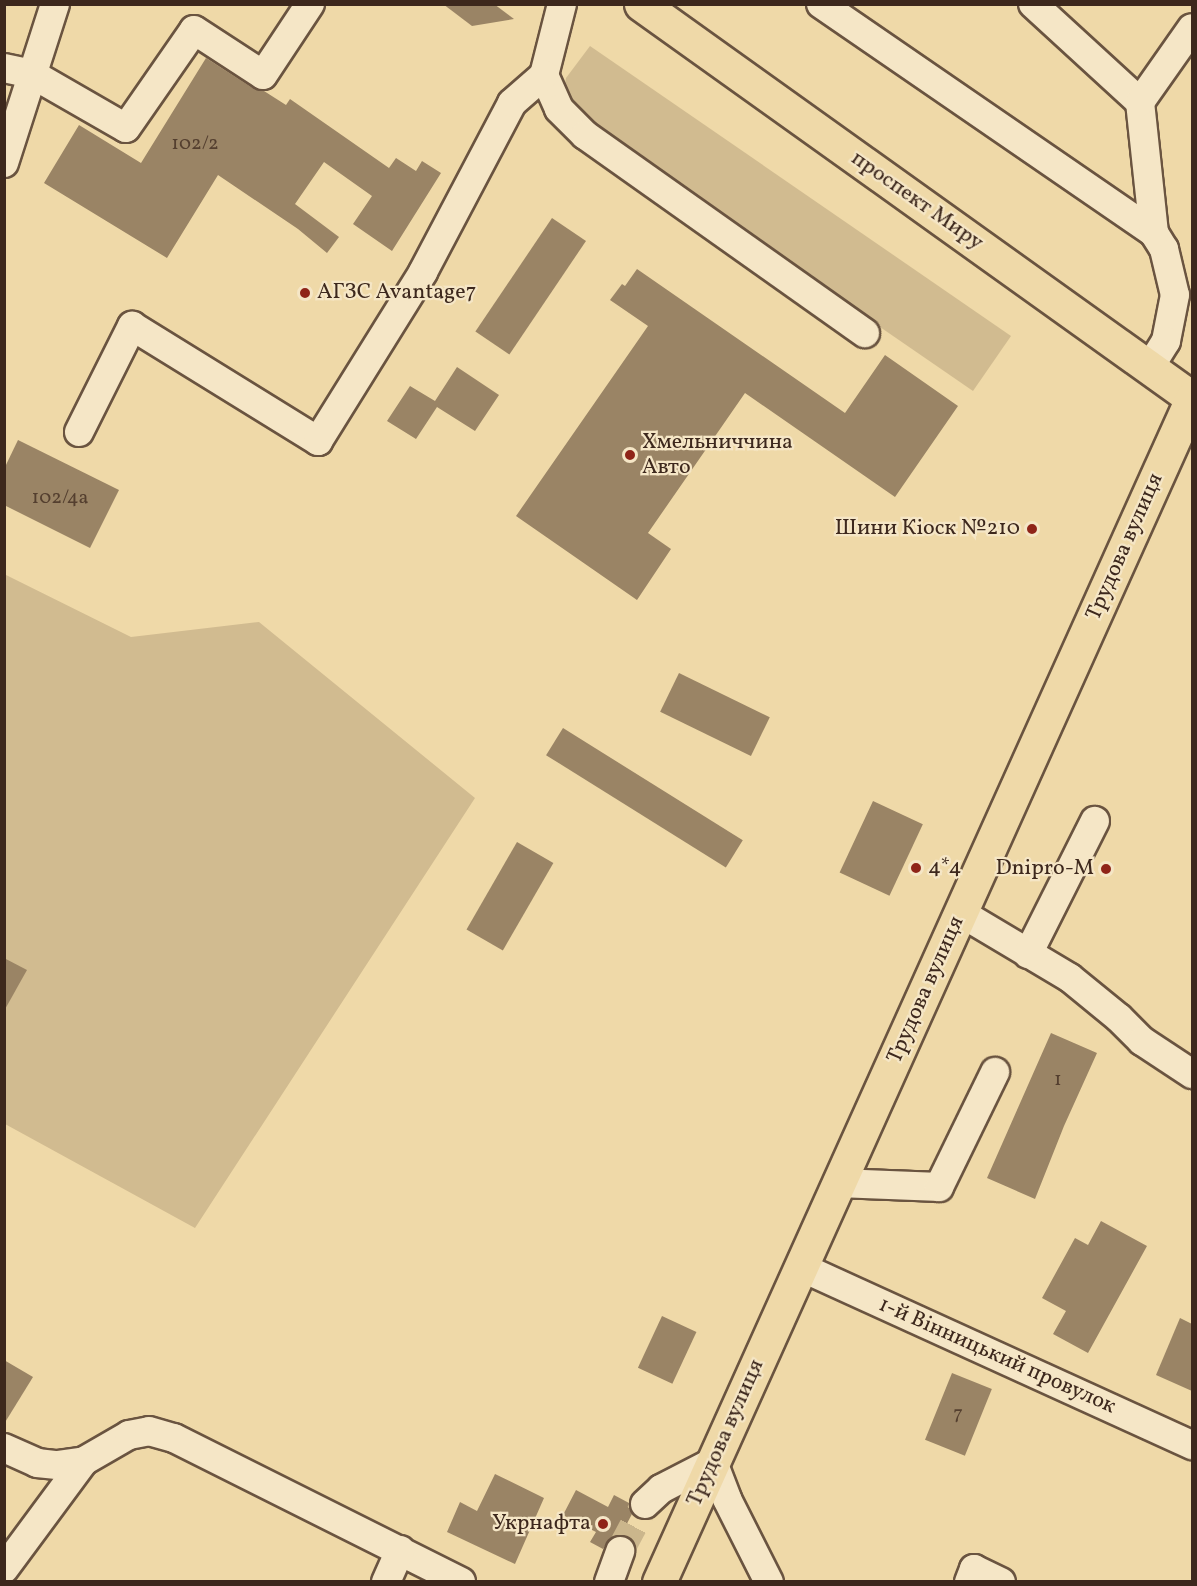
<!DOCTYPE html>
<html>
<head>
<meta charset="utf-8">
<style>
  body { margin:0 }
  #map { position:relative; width:1197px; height:1586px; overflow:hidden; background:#efd9a8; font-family:Vollkorn,serif }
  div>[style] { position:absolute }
  .green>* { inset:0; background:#d1bb90 }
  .building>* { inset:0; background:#9a8465; transform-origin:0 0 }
  .minor-tunnel>* { height:28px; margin-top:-14px; transform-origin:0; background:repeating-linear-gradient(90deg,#cbb68c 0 28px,transparent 0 42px) }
  .roads { filter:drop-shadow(2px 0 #6a5440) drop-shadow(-2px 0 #6a5440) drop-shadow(0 2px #6a5440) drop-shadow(0 -2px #6a5440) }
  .minor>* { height:28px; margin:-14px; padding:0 14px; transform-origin:14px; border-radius:14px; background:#f5e6c6 }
  .major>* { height:33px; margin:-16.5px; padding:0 16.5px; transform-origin:16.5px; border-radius:16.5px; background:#efd9a8 }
  .dots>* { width:16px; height:16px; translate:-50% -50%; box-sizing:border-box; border:3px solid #f5e6c6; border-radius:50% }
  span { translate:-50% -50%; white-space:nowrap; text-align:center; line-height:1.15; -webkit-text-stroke:4.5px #f5e6c6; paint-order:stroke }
  .number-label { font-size:20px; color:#543f2f }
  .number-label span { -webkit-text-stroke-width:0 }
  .street-label { font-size:22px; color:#3d281d }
  .poi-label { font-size:22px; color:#3d281d }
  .left { translate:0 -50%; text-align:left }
  .right { translate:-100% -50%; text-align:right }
  .frame { position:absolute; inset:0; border:6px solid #3d281d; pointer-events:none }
</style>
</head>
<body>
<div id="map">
  <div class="green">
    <i style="clip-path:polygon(590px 46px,1011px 336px,973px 391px,572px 115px,563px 94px,566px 78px)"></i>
    <i style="clip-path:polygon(4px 574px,131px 637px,259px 622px,475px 798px,195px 1228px,5px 1124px)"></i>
  </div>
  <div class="building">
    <i style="clip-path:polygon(443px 4px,494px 4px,514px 19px,472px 26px)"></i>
    <i style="clip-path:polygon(206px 58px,254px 89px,264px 91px,286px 105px,290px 99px,389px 168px,396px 158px,416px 171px,422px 161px,441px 173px,392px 251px,353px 224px,372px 196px,324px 162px,295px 204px,339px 237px,327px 253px,298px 229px,218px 175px,167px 258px,44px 183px,79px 125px,141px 163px)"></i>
    <i style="left:552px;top:218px;width:41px;height:137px;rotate:34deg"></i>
    <i style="clip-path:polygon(637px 269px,845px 413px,885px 355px,958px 406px,895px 497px,745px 393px,648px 533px,671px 549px,637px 600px,516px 516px,648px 326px,610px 300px,622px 284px,625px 286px)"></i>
    <i style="clip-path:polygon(457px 367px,499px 395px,475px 431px,437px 407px,416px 439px,387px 421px,410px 386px,435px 401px)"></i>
    <i style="clip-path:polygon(18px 440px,119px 490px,90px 548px,4px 505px,4px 469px)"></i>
    <i style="left:679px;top:673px;width:101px;height:43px;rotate:26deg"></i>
    <i style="left:563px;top:728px;width:212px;height:32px;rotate:32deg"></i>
    <i style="left:873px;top:801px;width:55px;height:79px;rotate:25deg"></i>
    <i style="left:517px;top:842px;width:42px;height:101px;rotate:30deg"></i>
    <i style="clip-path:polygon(4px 958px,27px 970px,4px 1011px)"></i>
    <i style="clip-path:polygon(1051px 1033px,1097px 1053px,1064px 1126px,1035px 1199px,987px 1178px)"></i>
    <i style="clip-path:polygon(1101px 1221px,1147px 1246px,1088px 1353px,1053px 1334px,1066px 1311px,1042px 1298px,1075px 1238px,1088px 1245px)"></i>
    <i style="left:662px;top:1316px;width:38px;height:57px;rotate:25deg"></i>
    <i style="clip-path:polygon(1180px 1318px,1192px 1324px,1192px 1391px,1156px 1375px)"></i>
    <i style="clip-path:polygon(4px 1360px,33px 1377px,4px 1424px)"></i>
    <i style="left:952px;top:1373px;width:43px;height:72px;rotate:22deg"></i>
    <i style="clip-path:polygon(495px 1474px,544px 1498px,515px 1564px,447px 1532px,460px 1502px,477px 1511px)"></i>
    <i style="clip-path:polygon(576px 1490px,608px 1507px,614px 1495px,629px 1503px,632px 1514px,621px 1535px,610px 1538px,603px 1549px,590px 1542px,596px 1532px,563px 1515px)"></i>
  </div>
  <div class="minor-tunnel">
    <i style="left:620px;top:1551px;width:53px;rotate:-62deg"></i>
  </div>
  <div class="roads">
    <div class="minor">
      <i style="left:562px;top:4px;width:73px;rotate:104.2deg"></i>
      <i style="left:544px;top:75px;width:37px;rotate:66deg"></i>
      <i style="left:559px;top:109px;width:37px;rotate:45deg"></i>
      <i style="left:585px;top:135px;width:343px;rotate:35.3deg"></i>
      <i style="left:821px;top:4px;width:404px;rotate:34.5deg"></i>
      <i style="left:1154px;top:233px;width:19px;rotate:58deg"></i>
      <i style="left:1164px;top:249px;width:47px;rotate:76.6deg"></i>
      <i style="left:1175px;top:295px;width:47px;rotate:101.1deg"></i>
      <i style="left:1166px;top:341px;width:31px;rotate:122deg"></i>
      <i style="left:1033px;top:4px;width:145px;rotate:42.5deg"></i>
      <i style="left:1140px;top:102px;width:132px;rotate:83.9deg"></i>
      <i style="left:4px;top:68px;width:29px;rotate:12deg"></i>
      <i style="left:32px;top:74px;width:108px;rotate:29.9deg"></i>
      <i style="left:126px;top:128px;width:119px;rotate:-55.2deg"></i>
      <i style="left:194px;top:30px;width:82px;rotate:33.1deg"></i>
      <i style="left:263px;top:75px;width:85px;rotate:-56.5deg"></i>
      <i style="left:1140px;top:102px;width:90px;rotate:-54.9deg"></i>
      <i style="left:4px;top:163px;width:167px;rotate:-72.2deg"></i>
      <i style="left:79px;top:432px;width:119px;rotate:-63.4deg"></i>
      <i style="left:132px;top:326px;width:219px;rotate:31.7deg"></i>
      <i style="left:318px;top:441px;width:199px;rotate:-58.1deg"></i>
      <i style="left:423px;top:272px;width:191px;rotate:-62.2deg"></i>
      <i style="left:512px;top:103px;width:43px;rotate:-41.2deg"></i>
      <i style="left:961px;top:913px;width:127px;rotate:30.8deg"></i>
      <i style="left:1070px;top:978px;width:63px;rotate:39.2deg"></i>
      <i style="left:1119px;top:1018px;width:33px;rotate:45deg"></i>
      <i style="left:1142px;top:1041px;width:60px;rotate:33.4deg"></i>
      <i style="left:1028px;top:954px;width:149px;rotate:-63.3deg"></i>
      <i style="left:839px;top:1183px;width:100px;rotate:2.3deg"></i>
      <i style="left:939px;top:1187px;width:128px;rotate:-64deg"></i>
      <i style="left:801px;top:1267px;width:430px;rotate:24.5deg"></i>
      <i style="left:4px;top:1448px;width:36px;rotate:24deg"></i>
      <i style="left:37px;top:1463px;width:20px;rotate:6deg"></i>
      <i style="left:57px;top:1465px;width:27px;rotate:-8deg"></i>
      <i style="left:84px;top:1461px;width:52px;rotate:-30deg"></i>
      <i style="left:129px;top:1435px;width:20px;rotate:-11deg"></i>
      <i style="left:149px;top:1431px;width:26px;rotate:16deg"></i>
      <i style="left:174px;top:1438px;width:321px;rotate:26.6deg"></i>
      <i style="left:645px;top:1504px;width:22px;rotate:-43deg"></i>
      <i style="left:661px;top:1489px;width:59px;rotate:-27.4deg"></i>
      <i style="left:713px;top:1462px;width:40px;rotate:69deg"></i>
      <i style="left:727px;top:1499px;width:93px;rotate:63.2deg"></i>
      <i style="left:4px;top:1569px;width:134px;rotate:-53.5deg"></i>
      <i style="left:386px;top:1582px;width:35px;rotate:-66deg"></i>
      <i style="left:609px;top:1582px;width:33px;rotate:-70deg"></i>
      <i style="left:969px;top:1582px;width:14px;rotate:-69deg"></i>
      <i style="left:974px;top:1569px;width:30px;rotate:26deg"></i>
    </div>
    <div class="major">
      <i style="left:641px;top:4px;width:677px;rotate:35.57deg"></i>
      <i style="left:659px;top:1582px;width:1298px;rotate:-65.76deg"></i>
    </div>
  </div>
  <div class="dots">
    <i style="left:305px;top:293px;background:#8f2418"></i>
    <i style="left:630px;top:455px;background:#8f2418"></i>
    <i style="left:1032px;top:529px;background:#8f2418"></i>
    <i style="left:916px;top:868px;background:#8f2418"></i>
    <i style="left:1106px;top:869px;background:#8f2418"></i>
    <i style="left:603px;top:1524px;background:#8f2418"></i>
  </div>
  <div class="number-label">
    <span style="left:195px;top:144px">102/2</span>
    <span style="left:60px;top:498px">102/4а</span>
    <span style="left:1058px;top:1080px">1</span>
    <span style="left:958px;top:1414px">7</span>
  </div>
  <div class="street-label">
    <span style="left:917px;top:201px;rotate:35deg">проспект Миру</span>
    <span style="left:1125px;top:547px;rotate:-66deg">Трудова вулиця</span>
    <span style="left:926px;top:990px;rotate:-66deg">Трудова вулиця</span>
    <span style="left:997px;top:1356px;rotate:24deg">1-й Вінницький провулок</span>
    <span style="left:726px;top:1433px;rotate:-66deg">Трудова вулиця</span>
  </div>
  <div class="poi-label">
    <span class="left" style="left:317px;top:293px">АГЗС Avantage7</span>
    <span class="left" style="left:642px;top:455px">Хмельниччина<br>Авто</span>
    <span class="right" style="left:1020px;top:529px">Шини Кіоск №210</span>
    <span class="left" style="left:928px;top:868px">4*4</span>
    <span class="right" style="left:1094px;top:869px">Dnipro-M</span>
    <span class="right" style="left:591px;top:1524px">Укрнафта</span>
  </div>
  <div class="frame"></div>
</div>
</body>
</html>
